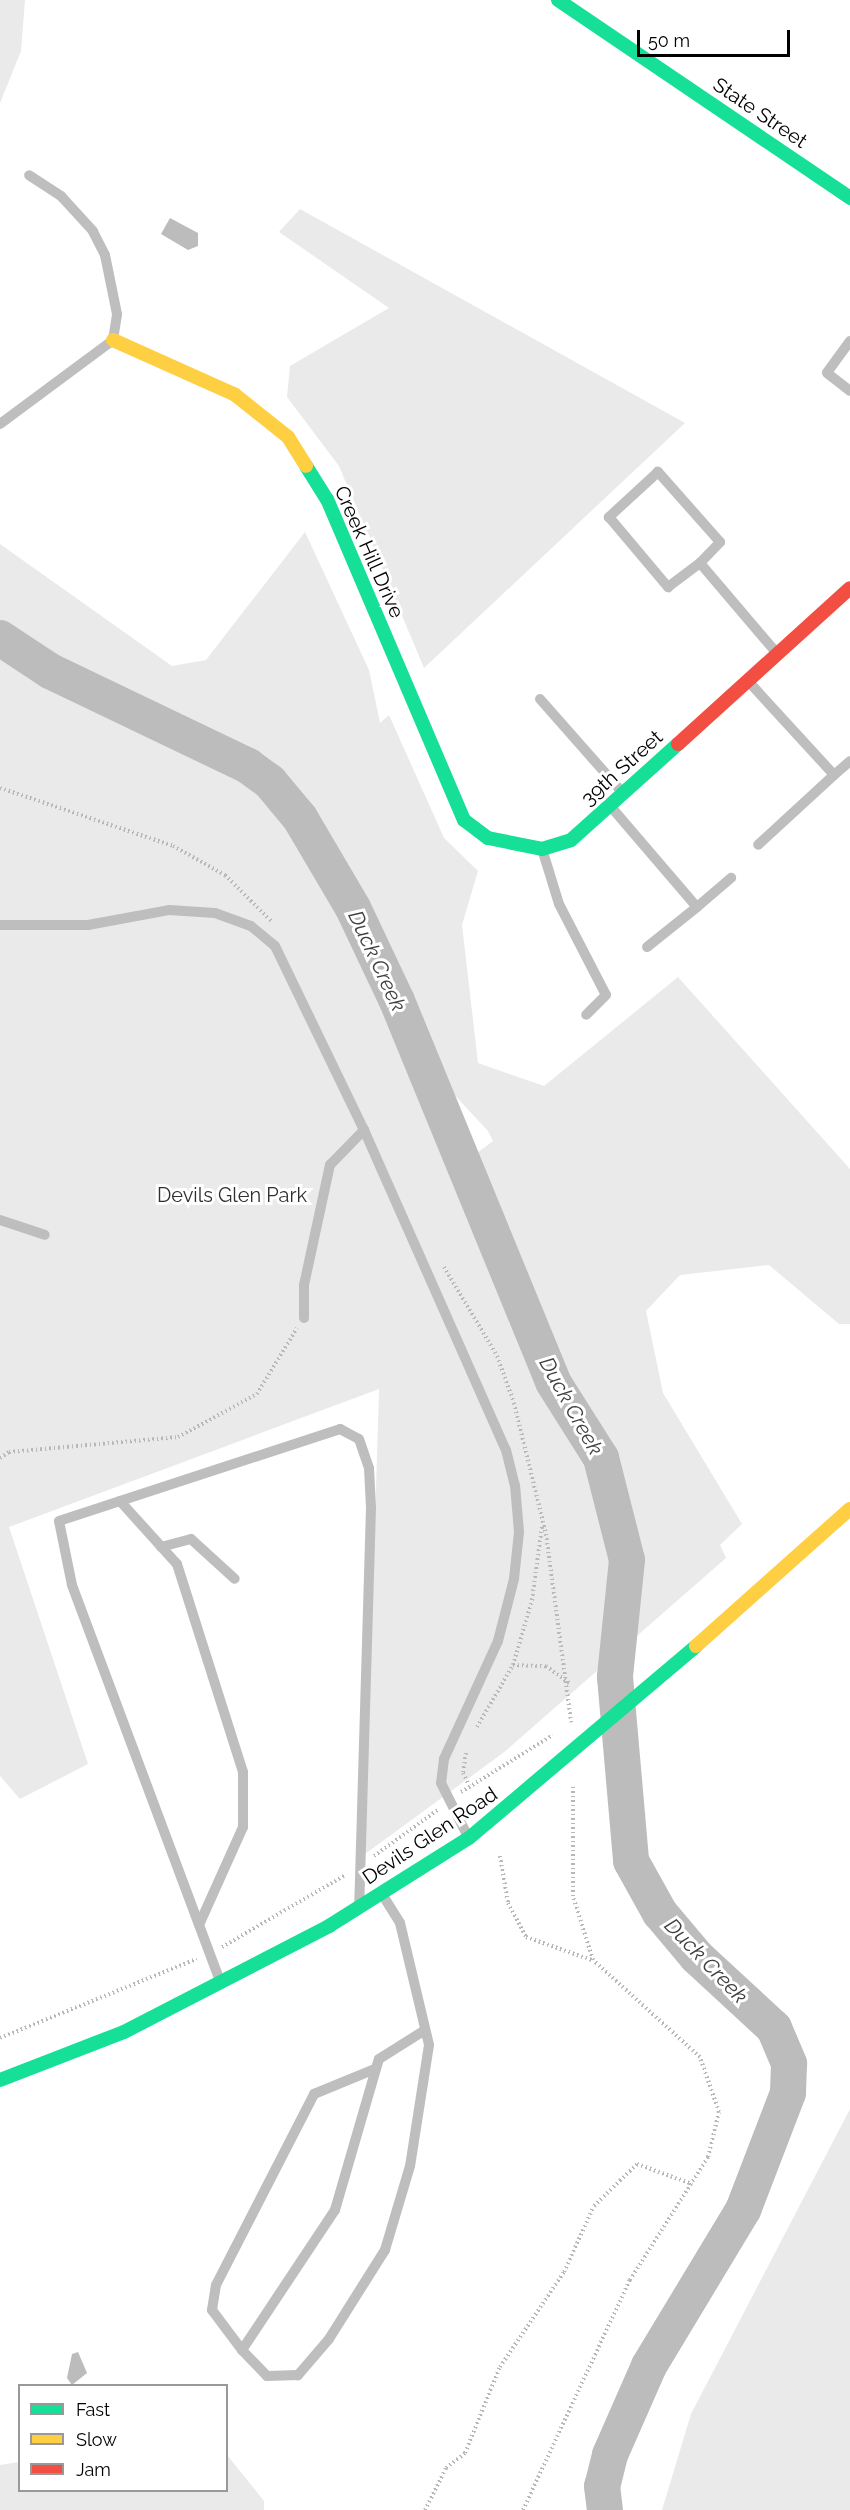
<!DOCTYPE html>
<html>
<head>
<meta charset="utf-8">
<style>
  body { margin:0 }
  #map { position:relative; width:850px; height:2510px; overflow:hidden; background:#fff; font-family:Raleway,sans-serif }
  div>[style] { position:absolute }
  .green>* { inset:0; background:#eaeaea }
  .water>* { inset:0; background:#bcbcbc }
  .river>* { height:36px; margin:-18px; padding:0 18px; transform-origin:18px; border-radius:18px; background:#bcbcbc }
  .path>* { height:4px; margin-top:-2px; transform-origin:0; background:repeating-linear-gradient(90deg,#b8b8b8 0 1.5px,transparent 0 4.5px) }
  .lane>* { height:10px; margin:-5px; padding:0 5px; transform-origin:5px; border-radius:5px; background:#bebebe }
  .fast>* { height:14px; margin:-7px; padding:0 7px; transform-origin:7px; border-radius:7px; background:#16e098 }
  .slow>* { height:14px; margin:-7px; padding:0 7px; transform-origin:7px; border-radius:7px; background:#ffcf43 }
  .jam>* { height:14px; margin:-7px; padding:0 7px; transform-origin:7px; border-radius:7px; background:#f24e42 }
  span { translate:-50% -50%; white-space:nowrap; text-align:center; line-height:1.15; -webkit-text-stroke:6px #fff; paint-order:stroke }
  .street-label { font-size:20px; color:#000 }
  .park-label { font-size:20px; color:#2f2f2f }
  .water-label { font-size:21px; color:#404040; font-style:italic }
  .legend { position:absolute; left:18px; top:2384px; width:210px; height:108px; box-sizing:border-box; background:#fff; border:2px solid #999; margin:0; padding:8px 10px; list-style:none; font-size:18px; color:#000 }
  .legend li { display:flex; align-items:center; gap:12px; height:30px }
  .legend b { width:30px; border:2px solid #999 }
  .scale { position:absolute; left:637px; top:30px; width:153px; height:27px; box-sizing:border-box; border:3px solid #000; border-top:0; padding-left:8px; font-size:18px; line-height:21px; white-space:nowrap; color:#000; -webkit-text-stroke:4px #fff; paint-order:stroke }
</style>
</head>
<body>
<div id="map">
  <div class="green">
    <i style="clip-path:polygon(0 0,25px 0,21px 51px,0 103px)"></i>
    <i style="clip-path:polygon(300px 209px,685px 423px,424px 668px,339px 466px,287px 397px,290px 366px,389px 308px,279px 232px)"></i>
    <i style="clip-path:polygon(evenodd,305px 532px,369px 670px,380px 723px,389px 715px,444px 838px,478px 871px,462px 925px,478px 1063px,544px 1086px,678px 977px,850px 1169px,850px 1324px,839px 1324px,769px 1265px,680px 1275px,646px 1311px,663px 1393px,742px 1524px,720px 1545px,726px 1558px,503px 1753px,365px 1854px,379px 1389px,9px 1527px,88px 1764px,20px 1799px,0 1776px,0 544px,172px 666px,206px 660px,305px 532px,426px 1041px,449px 1089px,488px 1131px,493px 1141px,477px 1153px,420px 1059px,426px 1041px)"></i>
    <i style="clip-path:polygon(850px 2109px,850px 2510px,662px 2510px,691px 2414px)"></i>
    <i style="clip-path:polygon(227px 2455px,264px 2501px,264px 2510px,0 2510px,0 2465px,19px 2462px,20px 2490px,226px 2490px)"></i>
  </div>
  <div class="water">
    <i style="clip-path:polygon(170px 218px,198px 233px,198px 246px,188px 250px,161px 234px)"></i>
    <i style="clip-path:polygon(78px 2352px,87px 2373px,72px 2385px,67px 2378px,72px 2354px)"></i>
  </div>
  <div class="river">
    <i style="left:0;top:638px;width:60px;rotate:33.4deg"></i>
    <i style="left:50px;top:671px;width:220px;rotate:25.6deg"></i>
    <i style="left:248px;top:766px;width:27px;rotate:36deg"></i>
    <i style="left:270px;top:782px;width:47px;rotate:50.2deg"></i>
    <i style="left:300px;top:818px;width:104px;rotate:59.5deg"></i>
    <i style="left:353px;top:908px;width:103px;rotate:64.7deg"></i>
    <i style="left:397px;top:1001px;width:412px;rotate:67.7deg"></i>
    <i style="left:553px;top:1382px;width:90px;rotate:57.7deg"></i>
    <i style="left:601px;top:1458px;width:105px;rotate:75.7deg"></i>
    <i style="left:627px;top:1560px;width:118px;rotate:95.9deg"></i>
    <i style="left:615px;top:1677px;width:185px;rotate:85deg"></i>
    <i style="left:631px;top:1861px;width:60px;rotate:60.9deg"></i>
    <i style="left:660px;top:1913px;width:57px;rotate:49.9deg"></i>
    <i style="left:697px;top:1957px;width:105px;rotate:42.7deg"></i>
    <i style="left:774px;top:2028px;width:39px;rotate:67deg"></i>
    <i style="left:789px;top:2064px;width:29px;rotate:92deg"></i>
    <i style="left:788px;top:2093px;width:125px;rotate:111deg"></i>
    <i style="left:743px;top:2210px;width:182px;rotate:121.1deg"></i>
    <i style="left:649px;top:2366px;width:97px;rotate:113.7deg"></i>
    <i style="left:610px;top:2455px;width:32px;rotate:104deg"></i>
    <i style="left:602px;top:2486px;width:24px;rotate:83deg"></i>
  </div>
  <div class="path">
    <i style="left:0;top:788px;width:182px;rotate:18.5deg"></i>
    <i style="left:173px;top:846px;width:60px;rotate:29.1deg"></i>
    <i style="left:225px;top:875px;width:66px;rotate:45deg"></i>
    <i style="left:444px;top:1267px;width:104px;rotate:59.2deg"></i>
    <i style="left:497px;top:1356px;width:50px;rotate:70.1deg"></i>
    <i style="left:514px;top:1403px;width:135px;rotate:76.3deg"></i>
    <i style="left:546px;top:1534px;width:190px;rotate:82.4deg"></i>
    <i style="left:0;top:1458px;width:11px;rotate:-34deg"></i>
    <i style="left:9px;top:1452px;width:170px;rotate:-5.1deg"></i>
    <i style="left:178px;top:1437px;width:90px;rotate:-28.6deg"></i>
    <i style="left:257px;top:1394px;width:77px;rotate:-58.8deg"></i>
    <i style="left:513px;top:1665px;width:33px;rotate:2deg"></i>
    <i style="left:546px;top:1666px;width:29px;rotate:36deg"></i>
    <i style="left:477px;top:1727px;width:72px;rotate:-59.9deg"></i>
    <i style="left:513px;top:1665px;width:68px;rotate:-73.7deg"></i>
    <i style="left:532px;top:1600px;width:75px;rotate:-82.3deg"></i>
    <i style="left:466px;top:1753px;width:20px;rotate:99deg"></i>
    <i style="left:463px;top:1773px;width:14px;rotate:65deg"></i>
    <i style="left:461px;top:1792px;width:108px;rotate:-31.8deg"></i>
    <i style="left:374px;top:1856px;width:80px;rotate:-35.9deg"></i>
    <i style="left:500px;top:1856px;width:48px;rotate:80.3deg"></i>
    <i style="left:508px;top:1903px;width:38px;rotate:62deg"></i>
    <i style="left:526px;top:1937px;width:70px;rotate:19.2deg"></i>
    <i style="left:222px;top:1947px;width:143px;rotate:-30.3deg"></i>
    <i style="left:0;top:2038px;width:212px;rotate:-21.9deg"></i>
    <i style="left:425px;top:2510px;width:47px;rotate:-63.4deg"></i>
    <i style="left:446px;top:2468px;width:24px;rotate:-38deg"></i>
    <i style="left:465px;top:2453px;width:93px;rotate:-67.9deg"></i>
    <i style="left:500px;top:2367px;width:115px;rotate:-56deg"></i>
    <i style="left:564px;top:2272px;width:72px;rotate:-65.6deg"></i>
    <i style="left:594px;top:2206px;width:60px;rotate:-44.3deg"></i>
    <i style="left:637px;top:2164px;width:59px;rotate:20deg"></i>
    <i style="left:523px;top:2510px;width:254px;rotate:-65.1deg"></i>
    <i style="left:630px;top:2280px;width:146px;rotate:-57.6deg"></i>
    <i style="left:708px;top:2157px;width:46px;rotate:-76.3deg"></i>
    <i style="left:719px;top:2112px;width:58px;rotate:-109.1deg"></i>
    <i style="left:700px;top:2057px;width:144px;rotate:-137.8deg"></i>
    <i style="left:593px;top:1960px;width:67px;rotate:-107.4deg"></i>
    <i style="left:573px;top:1896px;width:110px;rotate:-90deg"></i>
  </div>
  <div class="lane">
    <i style="left:850px;top:341px;width:39px;rotate:126deg"></i>
    <i style="left:827px;top:373px;width:29px;rotate:38deg"></i>
    <i style="left:0;top:424px;width:141px;rotate:-36.6deg"></i>
    <i style="left:113px;top:340px;width:26px;rotate:-81deg"></i>
    <i style="left:117px;top:314px;width:60px;rotate:-101.5deg"></i>
    <i style="left:105px;top:255px;width:27px;rotate:-117deg"></i>
    <i style="left:93px;top:231px;width:47px;rotate:-132.4deg"></i>
    <i style="left:61px;top:196px;width:38px;rotate:-147deg"></i>
    <i style="left:700px;top:563px;width:29px;rotate:-46deg"></i>
    <i style="left:720px;top:542px;width:94px;rotate:-131.5deg"></i>
    <i style="left:658px;top:472px;width:67px;rotate:137.4deg"></i>
    <i style="left:609px;top:517px;width:92px;rotate:49.9deg"></i>
    <i style="left:668px;top:587px;width:40px;rotate:-37deg"></i>
    <i style="left:700px;top:563px;width:116px;rotate:49.6deg"></i>
    <i style="left:748px;top:681px;width:127px;rotate:47.5deg"></i>
    <i style="left:834px;top:775px;width:103px;rotate:137.4deg"></i>
    <i style="left:540px;top:699px;width:123px;rotate:48.6deg"></i>
    <i style="left:834px;top:775px;width:21px;rotate:-41deg"></i>
    <i style="left:612px;top:808px;width:130px;rotate:49.4deg"></i>
    <i style="left:697px;top:907px;width:64px;rotate:141.3deg"></i>
    <i style="left:543px;top:852px;width:54px;rotate:72.9deg"></i>
    <i style="left:559px;top:904px;width:102px;rotate:62.7deg"></i>
    <i style="left:606px;top:995px;width:28px;rotate:135deg"></i>
    <i style="left:697px;top:907px;width:45px;rotate:-40.5deg"></i>
    <i style="left:0;top:925px;width:88px"></i>
    <i style="left:88px;top:925px;width:82px;rotate:-10.5deg"></i>
    <i style="left:169px;top:910px;width:46px;rotate:3.7deg"></i>
    <i style="left:215px;top:913px;width:38px;rotate:20deg"></i>
    <i style="left:251px;top:926px;width:31px;rotate:40deg"></i>
    <i style="left:275px;top:946px;width:204px;rotate:64.2deg"></i>
    <i style="left:364px;top:1130px;width:350px;rotate:66.1deg"></i>
    <i style="left:506px;top:1450px;width:36px;rotate:76deg"></i>
    <i style="left:515px;top:1485px;width:47px;rotate:85.1deg"></i>
    <i style="left:519px;top:1532px;width:47px;rotate:96.1deg"></i>
    <i style="left:514px;top:1579px;width:64px;rotate:104.5deg"></i>
    <i style="left:498px;top:1641px;width:130px;rotate:114.6deg"></i>
    <i style="left:444px;top:1759px;width:24px;rotate:97deg"></i>
    <i style="left:441px;top:1783px;width:58px;rotate:63.4deg"></i>
    <i style="left:0;top:1220px;width:47px;rotate:18.4deg"></i>
    <i style="left:304px;top:1318px;width:33px;rotate:-90deg"></i>
    <i style="left:304px;top:1285px;width:123px;rotate:-77.8deg"></i>
    <i style="left:330px;top:1165px;width:49px;rotate:-45.8deg"></i>
    <i style="left:120px;top:1501px;width:85px;rotate:47.9deg"></i>
    <i style="left:177px;top:1564px;width:218px;rotate:72.4deg"></i>
    <i style="left:243px;top:1772px;width:55px;rotate:90deg"></i>
    <i style="left:243px;top:1827px;width:107px;rotate:114.2deg"></i>
    <i style="left:161px;top:1547px;width:31px;rotate:-15deg"></i>
    <i style="left:191px;top:1539px;width:59px;rotate:42.3deg"></i>
    <i style="left:382px;top:1894px;width:34px;rotate:58deg"></i>
    <i style="left:400px;top:1923px;width:125px;rotate:76.6deg"></i>
    <i style="left:429px;top:2045px;width:122px;rotate:98.9deg"></i>
    <i style="left:410px;top:2166px;width:88px;rotate:106.6deg"></i>
    <i style="left:385px;top:2250px;width:105px;rotate:122.2deg"></i>
    <i style="left:329px;top:2339px;width:48px;rotate:130.7deg"></i>
    <i style="left:298px;top:2375px;width:31px;rotate:178deg"></i>
    <i style="left:267px;top:2376px;width:36px;rotate:-134deg"></i>
    <i style="left:242px;top:2350px;width:168px;rotate:-56.4deg"></i>
    <i style="left:335px;top:2210px;width:157px;rotate:-73.8deg"></i>
    <i style="left:379px;top:2059px;width:54px;rotate:-32.2deg"></i>
    <i style="left:220px;top:1981px;width:423px;rotate:-110.5deg"></i>
    <i style="left:72px;top:1585px;width:65px;rotate:-101.5deg"></i>
    <i style="left:59px;top:1521px;width:296px;rotate:-18.1deg"></i>
    <i style="left:340px;top:1429px;width:21px;rotate:28deg"></i>
    <i style="left:359px;top:1439px;width:31px;rotate:71deg"></i>
    <i style="left:369px;top:1468px;width:40px;rotate:87.1deg"></i>
    <i style="left:371px;top:1508px;width:395px;rotate:91.7deg"></i>
    <i style="left:242px;top:2350px;width:50px;rotate:-126.9deg"></i>
    <i style="left:212px;top:2310px;width:25px;rotate:-81deg"></i>
    <i style="left:216px;top:2285px;width:215px;rotate:-62.8deg"></i>
    <i style="left:314px;top:2094px;width:66px;rotate:-22.3deg"></i>
  </div>
  <div class="fast">
    <i style="left:558px;top:0;width:353px;rotate:34.1deg"></i>
    <i style="left:306px;top:466px;width:39px;rotate:58deg"></i>
    <i style="left:327px;top:499px;width:349px;rotate:66.9deg"></i>
    <i style="left:464px;top:820px;width:30px;rotate:37deg"></i>
    <i style="left:488px;top:838px;width:55px;rotate:11.5deg"></i>
    <i style="left:542px;top:849px;width:30px;rotate:-17deg"></i>
    <i style="left:571px;top:840px;width:144px;rotate:-41.9deg"></i>
    <i style="left:0;top:2080px;width:133px;rotate:-21.2deg"></i>
    <i style="left:124px;top:2032px;width:231px;rotate:-27.3deg"></i>
    <i style="left:329px;top:1926px;width:165px;rotate:-32.2deg"></i>
    <i style="left:469px;top:1838px;width:297px;rotate:-40.2deg"></i>
  </div>
  <div class="slow">
    <i style="left:113px;top:340px;width:133px;rotate:24.1deg"></i>
    <i style="left:234px;top:394px;width:69px;rotate:38.5deg"></i>
    <i style="left:288px;top:437px;width:34px;rotate:58deg"></i>
    <i style="left:696px;top:1646px;width:206px;rotate:-41.7deg"></i>
  </div>
  <div class="jam">
    <i style="left:678px;top:744px;width:232px;rotate:-42.2deg"></i>
  </div>
  <div class="street-label">
    <span style="left:760px;top:113px;rotate:34deg">State Street</span>
    <span style="left:369px;top:552px;rotate:66deg">Creek Hill Drive</span>
    <span style="left:622px;top:768px;rotate:-42deg">39th Street</span>
    <span style="left:430px;top:1836px;rotate:-34deg">Devils Glen Road</span>
  </div>
  <div class="park-label">
    <span style="left:232px;top:1195px">Devils Glen Park</span>
  </div>
  <div class="water-label">
    <span style="left:377px;top:961px;rotate:65deg">Duck Creek</span>
    <span style="left:571px;top:1406px;rotate:61deg">Duck Creek</span>
    <span style="left:706px;top:1961px;rotate:46deg">Duck Creek</span>
  </div>
  <ul class="legend">
  <li><b style="height:8px;background:#16e098"></b>Fast</li>
  <li><b style="height:8px;background:#ffcf43"></b>Slow</li>
  <li><b style="height:8px;background:#f24e42"></b>Jam</li>
  </ul>
  <div class="scale">50 m</div>
</div>
</body>
</html>
